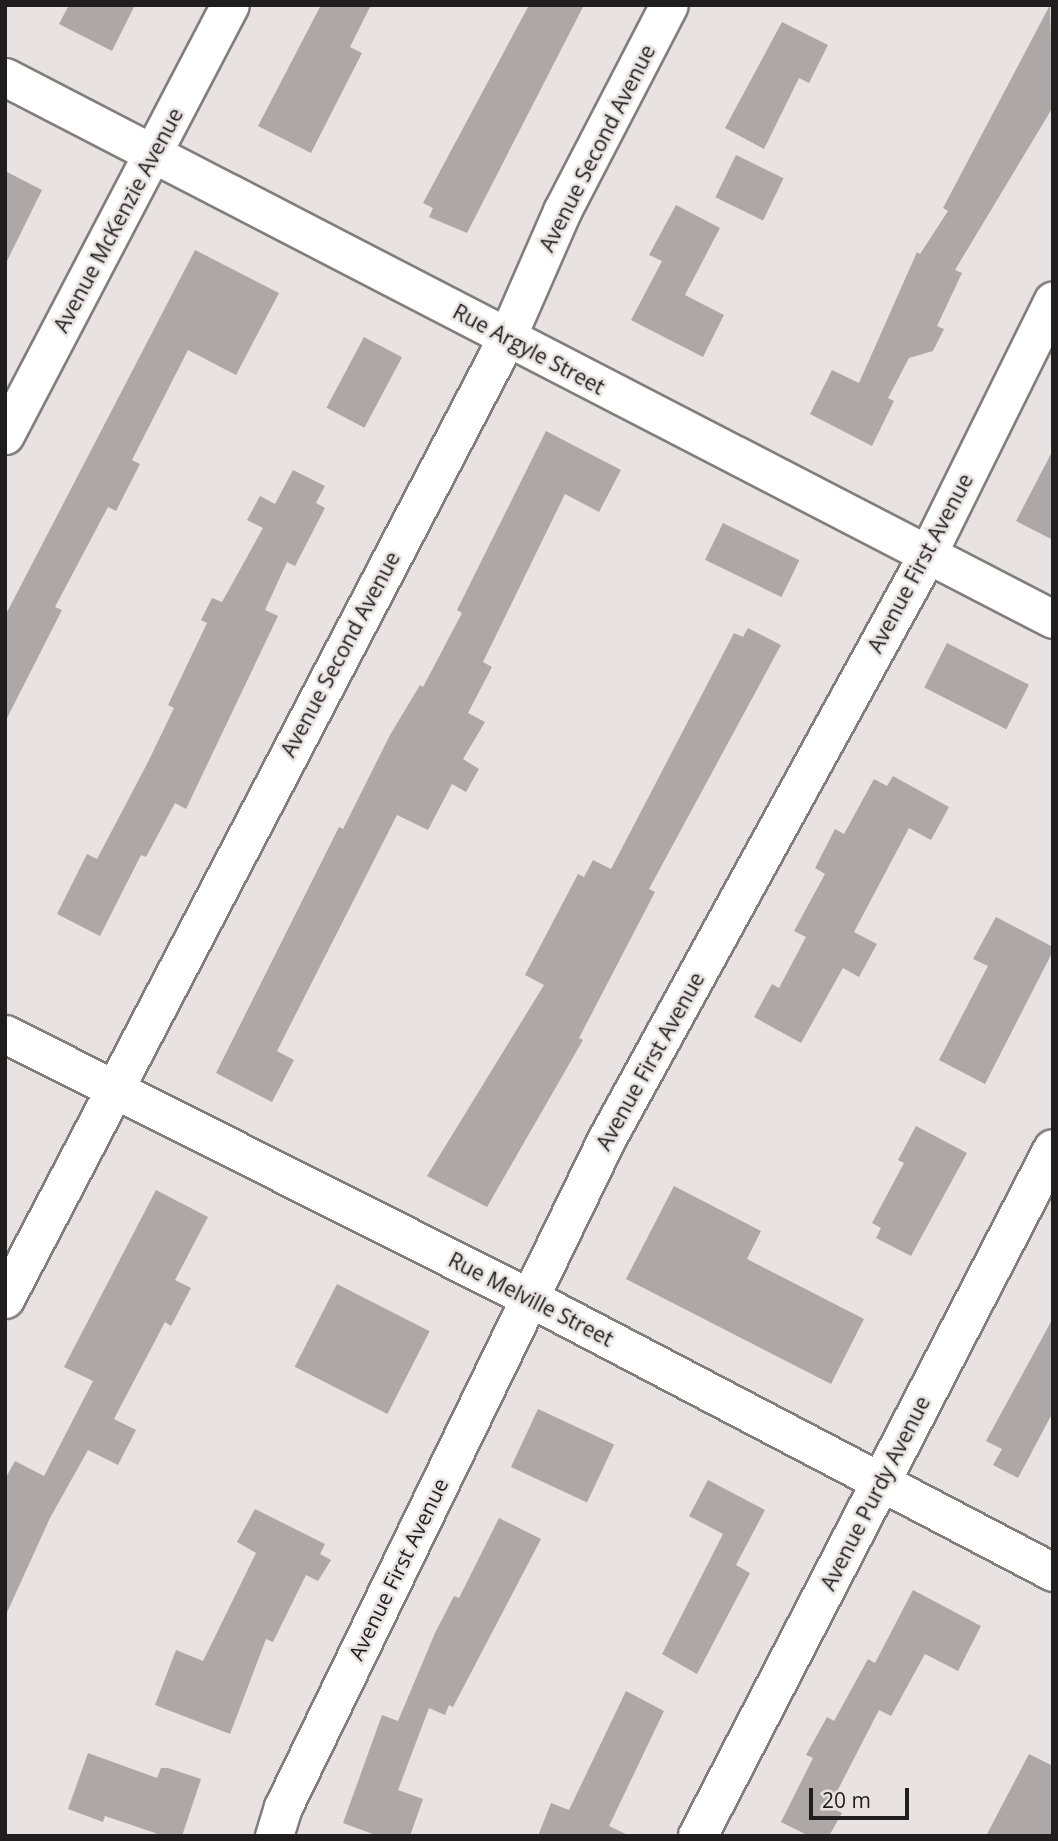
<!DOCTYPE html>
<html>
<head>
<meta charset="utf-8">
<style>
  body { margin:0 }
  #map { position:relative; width:1058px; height:1841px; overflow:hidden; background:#e8e3e2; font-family:"Open Sans",sans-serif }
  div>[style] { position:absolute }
  .building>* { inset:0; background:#ada8a7; transform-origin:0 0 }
  .roads { filter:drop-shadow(2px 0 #827e7d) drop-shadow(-2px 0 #827e7d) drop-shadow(0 2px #827e7d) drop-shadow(0 -2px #827e7d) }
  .street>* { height:37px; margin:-18.5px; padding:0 18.5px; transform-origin:18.5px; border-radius:18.5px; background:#fff }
  .secondary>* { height:38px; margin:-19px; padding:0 19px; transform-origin:19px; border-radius:19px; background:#fff }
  span { translate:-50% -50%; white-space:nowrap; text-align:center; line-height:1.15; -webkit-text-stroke:5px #e8e3e2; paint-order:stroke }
  .street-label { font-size:21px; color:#1f1d1d }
  .frame { position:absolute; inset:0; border:7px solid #1f1d1d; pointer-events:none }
  .scale { position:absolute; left:809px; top:1788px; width:100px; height:32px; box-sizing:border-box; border:4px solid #1f1d1d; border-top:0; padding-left:9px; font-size:21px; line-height:24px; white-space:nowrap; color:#1f1d1d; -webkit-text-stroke:5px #e8e3e2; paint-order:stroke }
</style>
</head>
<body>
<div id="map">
  <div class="building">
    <i style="clip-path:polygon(69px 5px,135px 5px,112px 51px,59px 24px)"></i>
    <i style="clip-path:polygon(321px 5px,371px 5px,350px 47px,362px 53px,311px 153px,258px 126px)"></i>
    <i style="clip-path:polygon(529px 5px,584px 5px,467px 233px,429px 217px,433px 208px,423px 203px)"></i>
    <i style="clip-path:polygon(1050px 5px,1053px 107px,955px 270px,962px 273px,937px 326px,944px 329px,933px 351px,909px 358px,888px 398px,894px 401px,872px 446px,810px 414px,832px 370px,859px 383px,917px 252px,920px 254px,948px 211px,943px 208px)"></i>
    <i style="clip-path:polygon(782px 22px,828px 45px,809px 83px,799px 78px,764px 149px,725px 128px)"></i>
    <i style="left:736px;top:155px;width:53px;height:47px;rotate:26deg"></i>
    <i style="clip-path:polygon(5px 171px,42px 190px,5px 265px)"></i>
    <i style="clip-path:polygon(676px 205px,720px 228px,685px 295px,724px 315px,703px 357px,631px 320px,662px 261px,649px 255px)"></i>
    <i style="clip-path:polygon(195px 250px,279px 293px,236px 375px,188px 350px,132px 460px,140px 464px,116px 511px,108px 507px,55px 607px,62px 610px,5px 722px,5px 616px)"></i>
    <i style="left:364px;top:337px;width:43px;height:80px;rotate:28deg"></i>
    <i style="clip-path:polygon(546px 431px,621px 470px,599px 512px,565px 494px,483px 662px,492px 667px,468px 713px,485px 722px,463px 759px,479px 769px,466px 792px,452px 784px,428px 830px,397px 815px,277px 1051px,294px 1060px,272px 1102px,216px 1073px,339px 827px,343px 829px,390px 735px,420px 685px,423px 687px,462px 613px,457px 610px)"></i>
    <i style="clip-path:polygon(1053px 450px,1053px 540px,1016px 521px)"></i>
    <i style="clip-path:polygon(293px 470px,325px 486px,316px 503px,325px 508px,295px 566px,287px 562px,265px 610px,278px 616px,186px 809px,175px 803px,146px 857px,141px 855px,100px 936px,57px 914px,87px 854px,97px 859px,148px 762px,174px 708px,168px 705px,207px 623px,201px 620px,212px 598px,222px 602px,263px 528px,247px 520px,260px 496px,275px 504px)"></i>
    <i style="left:723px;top:523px;width:85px;height:41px;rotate:26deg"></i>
    <i style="clip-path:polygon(748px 628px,781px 645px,649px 889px,655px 892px,579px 1038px,583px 1040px,487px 1207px,427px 1176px,544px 985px,525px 975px,578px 874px,584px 877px,593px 860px,611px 869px,734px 633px,743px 637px)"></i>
    <i style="left:947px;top:643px;width:92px;height:50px;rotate:27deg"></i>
    <i style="clip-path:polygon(893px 776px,949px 807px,931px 840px,909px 828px,854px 932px,877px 944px,859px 977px,843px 968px,801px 1043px,754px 1017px,772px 984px,779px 988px,806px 937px,794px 931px,825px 874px,815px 868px,835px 829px,844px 834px,874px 779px,887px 786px)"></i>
    <i style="clip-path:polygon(996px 917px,1053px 947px,1053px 951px,985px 1084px,939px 1060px,988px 966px,973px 959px)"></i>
    <i style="clip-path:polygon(916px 1126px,967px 1153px,911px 1256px,876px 1238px,881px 1228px,872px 1223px,904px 1163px,898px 1160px)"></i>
    <i style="clip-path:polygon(674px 1186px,761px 1231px,747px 1259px,864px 1319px,831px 1384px,626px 1279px)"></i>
    <i style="clip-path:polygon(156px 1190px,208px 1217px,175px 1280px,191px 1288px,171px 1326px,165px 1322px,114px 1419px,136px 1430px,118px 1465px,88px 1450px,50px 1518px,5px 1617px,5px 1479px,15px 1461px,44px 1476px,93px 1381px,64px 1367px)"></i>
    <i style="left:337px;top:1284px;width:104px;height:93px;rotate:27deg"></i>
    <i style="clip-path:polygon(1053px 1318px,1053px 1412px,1018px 1478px,993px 1465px,1002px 1449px,986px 1441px)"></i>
    <i style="left:538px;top:1409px;width:84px;height:64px;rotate:25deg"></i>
    <i style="clip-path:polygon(708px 1480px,765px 1510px,736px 1565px,750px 1573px,697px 1674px,662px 1654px,723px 1534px,689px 1516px)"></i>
    <i style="clip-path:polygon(255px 1509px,325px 1544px,320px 1554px,331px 1560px,318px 1581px,306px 1575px,273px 1642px,266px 1639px,230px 1734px,155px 1705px,176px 1650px,203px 1661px,256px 1553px,237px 1542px)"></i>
    <i style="clip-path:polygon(499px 1518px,541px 1539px,453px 1707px,449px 1705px,445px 1715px,429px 1708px,398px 1790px,423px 1799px,410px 1836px,378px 1836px,343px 1823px,382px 1715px,398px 1721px,435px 1633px,454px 1596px,459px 1598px)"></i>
    <i style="clip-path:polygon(913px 1590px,981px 1626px,958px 1671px,925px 1654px,891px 1716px,879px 1710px,829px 1807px,842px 1813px,829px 1836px,809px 1836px,781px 1822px,813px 1758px,806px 1755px,827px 1717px,834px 1721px,868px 1659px,875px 1663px)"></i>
    <i style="clip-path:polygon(626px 1691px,664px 1711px,609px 1826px,630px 1836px,538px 1836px,551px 1803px,569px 1810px)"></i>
    <i style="clip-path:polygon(88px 1753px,157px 1778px,161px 1768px,168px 1768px,201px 1779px,182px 1836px,164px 1836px,105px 1816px,103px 1822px,68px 1809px)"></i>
    <i style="clip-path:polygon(1029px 1754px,1053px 1766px,1053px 1836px,986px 1836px)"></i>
  </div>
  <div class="roads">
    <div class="street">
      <i style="left:5px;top:77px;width:1180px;rotate:27.35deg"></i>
      <i style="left:5px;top:435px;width:485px;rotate:-62.4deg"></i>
      <i style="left:5px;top:1034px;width:585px;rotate:26.7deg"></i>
      <i style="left:528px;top:1297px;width:593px;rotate:27.65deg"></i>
      <i style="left:5px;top:1299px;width:1085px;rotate:-62.44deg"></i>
      <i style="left:507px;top:337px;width:137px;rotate:-66.4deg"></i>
      <i style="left:562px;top:211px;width:232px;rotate:-62.6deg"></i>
      <i style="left:274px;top:1836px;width:30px;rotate:-73deg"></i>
      <i style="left:283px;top:1807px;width:743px;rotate:-64.16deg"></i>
      <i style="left:607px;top:1138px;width:665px;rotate:-61.24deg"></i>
      <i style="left:927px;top:555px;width:284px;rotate:-63.7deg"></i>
    </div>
    <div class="secondary">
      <i style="left:698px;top:1836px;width:773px;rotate:-62.67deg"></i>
    </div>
  </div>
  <div class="street-label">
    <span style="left:597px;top:148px;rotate:-63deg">Avenue Second Avenue</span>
    <span style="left:118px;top:220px;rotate:-62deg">Avenue McKenzie Avenue</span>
    <span style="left:529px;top:349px;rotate:28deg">Rue Argyle Street</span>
    <span style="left:920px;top:563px;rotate:-62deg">Avenue First Avenue</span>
    <span style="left:340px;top:654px;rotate:-62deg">Avenue Second Avenue</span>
    <span style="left:650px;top:1061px;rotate:-61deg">Avenue First Avenue</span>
    <span style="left:531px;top:1299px;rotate:27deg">Rue Melville Street</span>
    <span style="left:875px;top:1493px;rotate:-63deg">Avenue Purdy Avenue</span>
    <span style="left:398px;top:1569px;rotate:-64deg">Avenue First Avenue</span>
  </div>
  <div class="frame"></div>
  <div class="scale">20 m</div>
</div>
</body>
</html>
